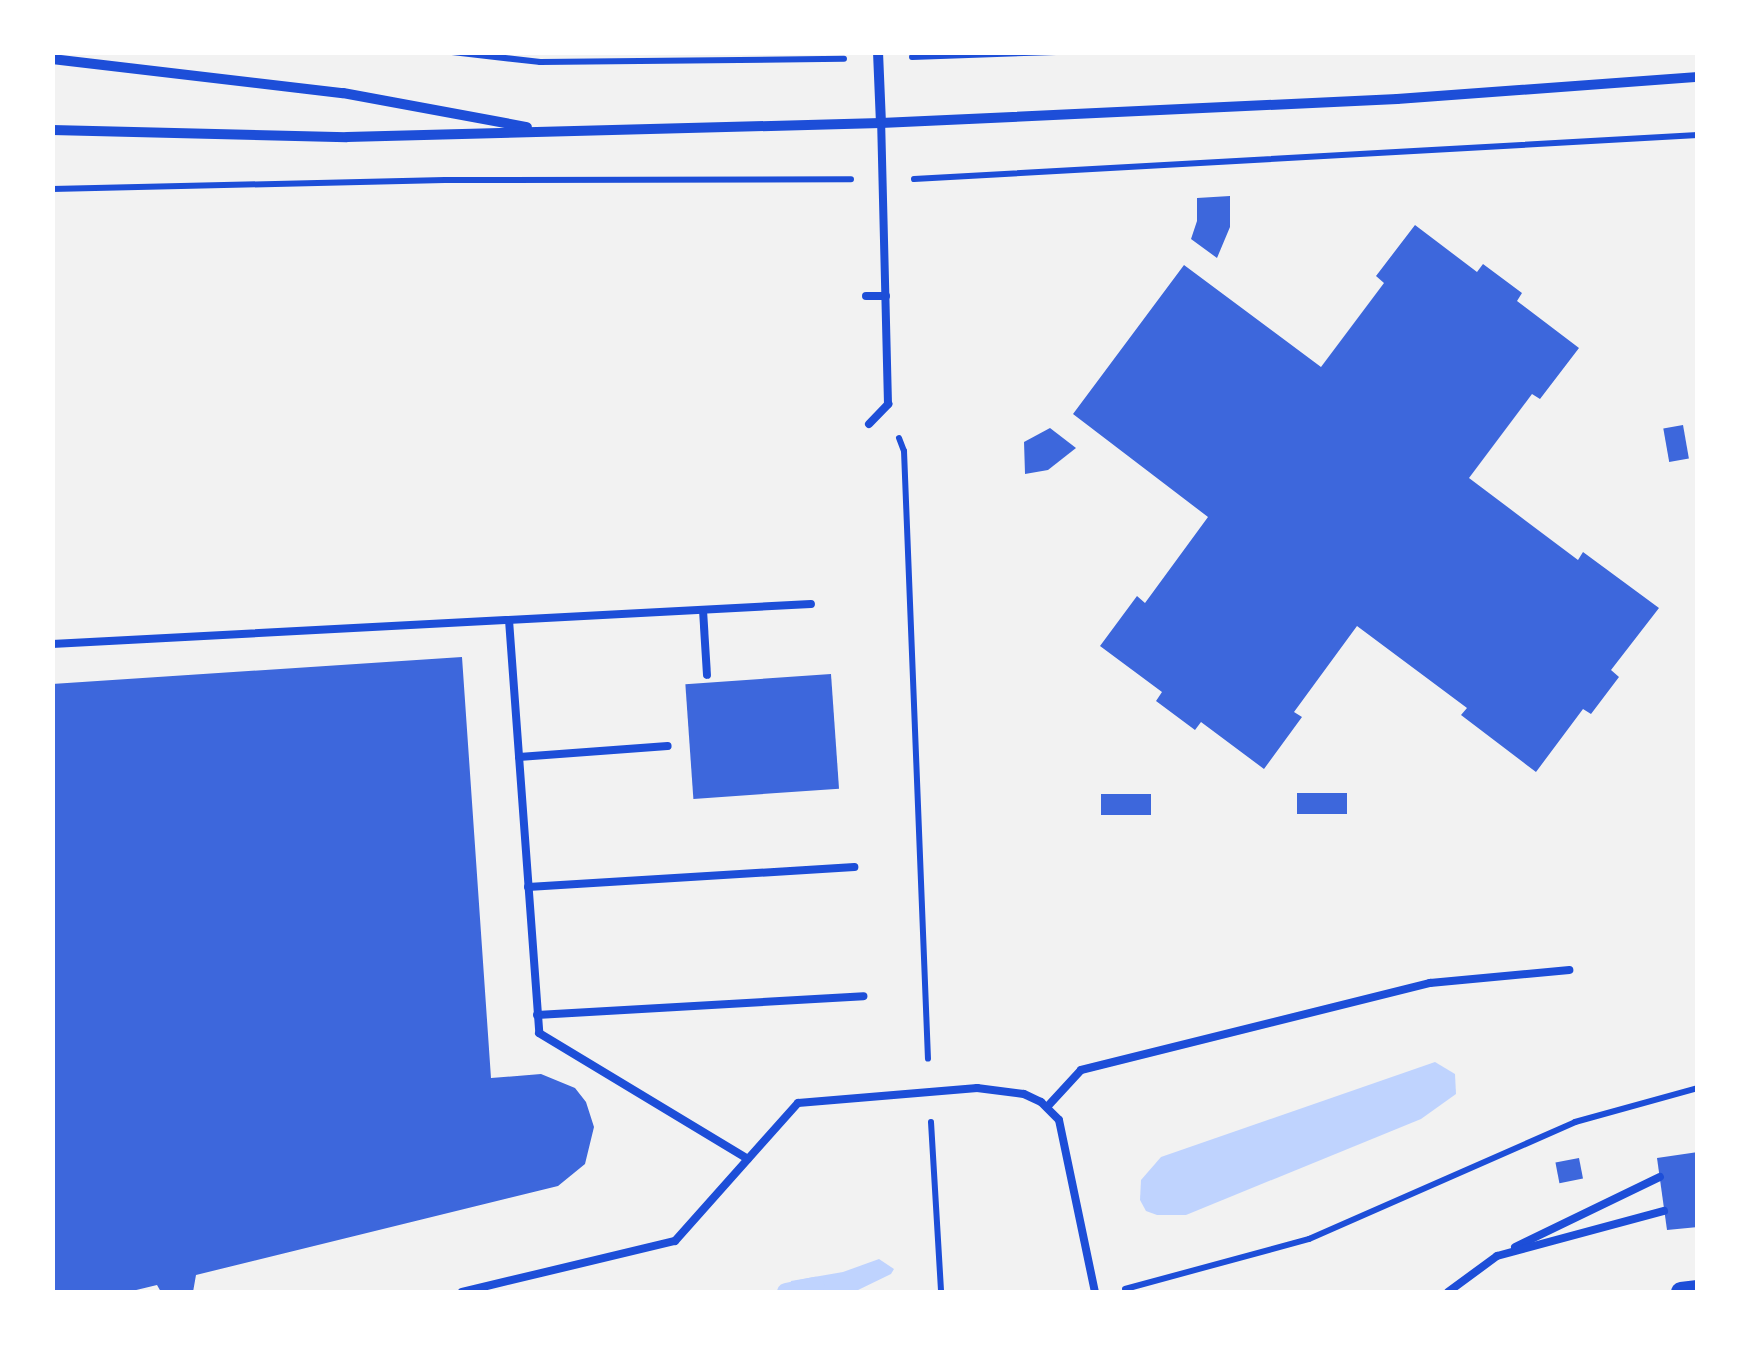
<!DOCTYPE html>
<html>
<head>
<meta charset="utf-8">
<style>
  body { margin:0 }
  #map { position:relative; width:1750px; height:1345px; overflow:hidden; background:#f2f2f2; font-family:Barlow,sans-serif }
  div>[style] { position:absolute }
  .water>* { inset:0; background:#bfd3fe }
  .stream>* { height:18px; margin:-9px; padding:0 9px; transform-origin:9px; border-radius:9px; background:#bfd3fe }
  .building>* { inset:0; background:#3d67dc; transform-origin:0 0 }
  .path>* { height:6px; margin:-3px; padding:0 3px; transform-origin:3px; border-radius:3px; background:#1d4ed8 }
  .service>* { height:8px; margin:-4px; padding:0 4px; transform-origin:4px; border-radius:4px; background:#1d4ed8 }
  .minor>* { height:10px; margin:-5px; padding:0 5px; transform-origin:5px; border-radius:5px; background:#1d4ed8 }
  .secondary>* { height:20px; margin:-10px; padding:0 10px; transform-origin:10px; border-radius:10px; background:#1d4ed8 }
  span { translate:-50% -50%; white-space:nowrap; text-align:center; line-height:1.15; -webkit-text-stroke:8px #fff; paint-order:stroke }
  .frame { position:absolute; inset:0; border:55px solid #fff; pointer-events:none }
</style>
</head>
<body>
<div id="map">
  <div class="water">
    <i style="clip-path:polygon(1435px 1062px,1455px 1074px,1456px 1094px,1421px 1119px,1186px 1215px,1157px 1215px,1146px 1211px,1140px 1200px,1141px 1180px,1161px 1157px)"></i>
    <i style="clip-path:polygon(879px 1259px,894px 1269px,891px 1274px,856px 1291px,795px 1292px,790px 1287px,791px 1281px,843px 1272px)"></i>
  </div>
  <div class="stream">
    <i style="left:786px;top:1292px;width:30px;rotate:-12deg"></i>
  </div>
  <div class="building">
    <i style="clip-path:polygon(1230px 196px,1230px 227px,1217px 258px,1191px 239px,1197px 221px,1197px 198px)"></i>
    <i style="clip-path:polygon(1415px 225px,1477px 272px,1483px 264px,1522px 293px,1517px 301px,1579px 348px,1540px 399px,1532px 394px,1469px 478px,1578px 560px,1583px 552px,1659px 608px,1611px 670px,1619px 677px,1591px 714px,1583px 709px,1536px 772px,1461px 715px,1467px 708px,1357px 626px,1294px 712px,1302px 717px,1264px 769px,1201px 722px,1195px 730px,1156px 701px,1162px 692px,1100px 646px,1137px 596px,1145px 603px,1208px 517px,1073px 414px,1184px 265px,1321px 367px,1384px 283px,1376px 276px)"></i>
    <i style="left:1683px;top:425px;width:34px;height:20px;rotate:80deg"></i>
    <i style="clip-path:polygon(1050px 428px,1076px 448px,1048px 470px,1025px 474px,1024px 442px)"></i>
    <i style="clip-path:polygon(462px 657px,491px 1078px,541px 1074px,575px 1088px,586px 1102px,594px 1127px,585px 1164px,558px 1186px,196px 1275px,193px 1292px,161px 1292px,157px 1285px,128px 1292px,52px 1292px,52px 684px)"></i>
    <i style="left:831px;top:674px;width:115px;height:146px;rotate:86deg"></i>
    <i style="left:1297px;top:793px;width:50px;height:21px"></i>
    <i style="left:1151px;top:794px;width:21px;height:50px;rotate:90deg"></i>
    <i style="clip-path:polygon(1698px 1152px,1698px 1227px,1667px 1230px,1657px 1158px)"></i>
    <i style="left:1579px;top:1158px;width:21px;height:24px;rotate:79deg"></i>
  </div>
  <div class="path">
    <i style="left:452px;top:52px;width:89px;rotate:6.5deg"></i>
    <i style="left:540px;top:62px;width:304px;rotate:-0.6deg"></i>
    <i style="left:912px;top:57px;width:144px;rotate:-2deg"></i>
    <i style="left:914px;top:179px;width:785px;rotate:-3.21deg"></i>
    <i style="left:52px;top:189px;width:393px;rotate:-1.3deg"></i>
    <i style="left:445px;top:180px;width:406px;rotate:-0.1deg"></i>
    <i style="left:899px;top:438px;width:14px;rotate:69deg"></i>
    <i style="left:904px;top:451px;width:608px;rotate:87.74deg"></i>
    <i style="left:931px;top:1122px;width:170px;rotate:86.6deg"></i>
    <i style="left:1125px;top:1289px;width:191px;rotate:-15.2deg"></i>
    <i style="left:1309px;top:1239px;width:291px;rotate:-23.7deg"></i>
    <i style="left:1575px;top:1122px;width:128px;rotate:-15.5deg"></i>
  </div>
  <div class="service">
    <i style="left:866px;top:296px;width:20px"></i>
    <i style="left:869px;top:424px;width:28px;rotate:-46deg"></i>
    <i style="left:888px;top:404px;width:281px;rotate:-91.4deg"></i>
    <i style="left:703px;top:610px;width:65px;rotate:86.5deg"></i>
    <i style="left:509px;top:620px;width:414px;rotate:85.8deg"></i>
    <i style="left:539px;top:1033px;width:244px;rotate:31.1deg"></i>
    <i style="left:52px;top:644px;width:760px;rotate:-3.02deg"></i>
    <i style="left:519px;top:757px;width:149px;rotate:-4.2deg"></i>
    <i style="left:528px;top:887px;width:327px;rotate:-3.5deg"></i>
    <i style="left:537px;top:1015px;width:327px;rotate:-3.3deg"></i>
    <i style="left:1047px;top:1107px;width:50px;rotate:-47.4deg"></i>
    <i style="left:1081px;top:1070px;width:360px;rotate:-14deg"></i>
    <i style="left:1430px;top:983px;width:140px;rotate:-5.3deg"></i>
    <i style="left:1515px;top:1247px;width:161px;rotate:-25.8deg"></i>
    <i style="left:462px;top:1292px;width:219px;rotate:-13.5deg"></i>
    <i style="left:675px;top:1241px;width:185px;rotate:-48.3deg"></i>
    <i style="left:798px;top:1103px;width:180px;rotate:-4.8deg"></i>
    <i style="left:977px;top:1088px;width:47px;rotate:7.3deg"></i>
    <i style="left:1024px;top:1094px;width:19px;rotate:25deg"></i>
    <i style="left:1041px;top:1102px;width:25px;rotate:45deg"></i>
    <i style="left:1059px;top:1120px;width:176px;rotate:78.2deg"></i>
    <i style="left:1448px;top:1292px;width:61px;rotate:-36.3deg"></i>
    <i style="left:1497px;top:1256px;width:173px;rotate:-15.1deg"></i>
  </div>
  <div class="minor">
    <i style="left:878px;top:52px;width:71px;rotate:87.6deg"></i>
    <i style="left:52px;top:59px;width:293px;rotate:6.7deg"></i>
    <i style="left:343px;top:93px;width:187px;rotate:10.5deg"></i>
    <i style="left:52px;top:130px;width:295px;rotate:1.4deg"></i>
    <i style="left:347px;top:137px;width:534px;rotate:-1.5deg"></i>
    <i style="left:881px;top:123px;width:517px;rotate:-2.66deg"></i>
    <i style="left:1397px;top:99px;width:302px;rotate:-4.2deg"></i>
  </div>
  <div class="secondary">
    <i style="left:1681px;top:1292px;width:17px;rotate:-7deg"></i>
  </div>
  <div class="frame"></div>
</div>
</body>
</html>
